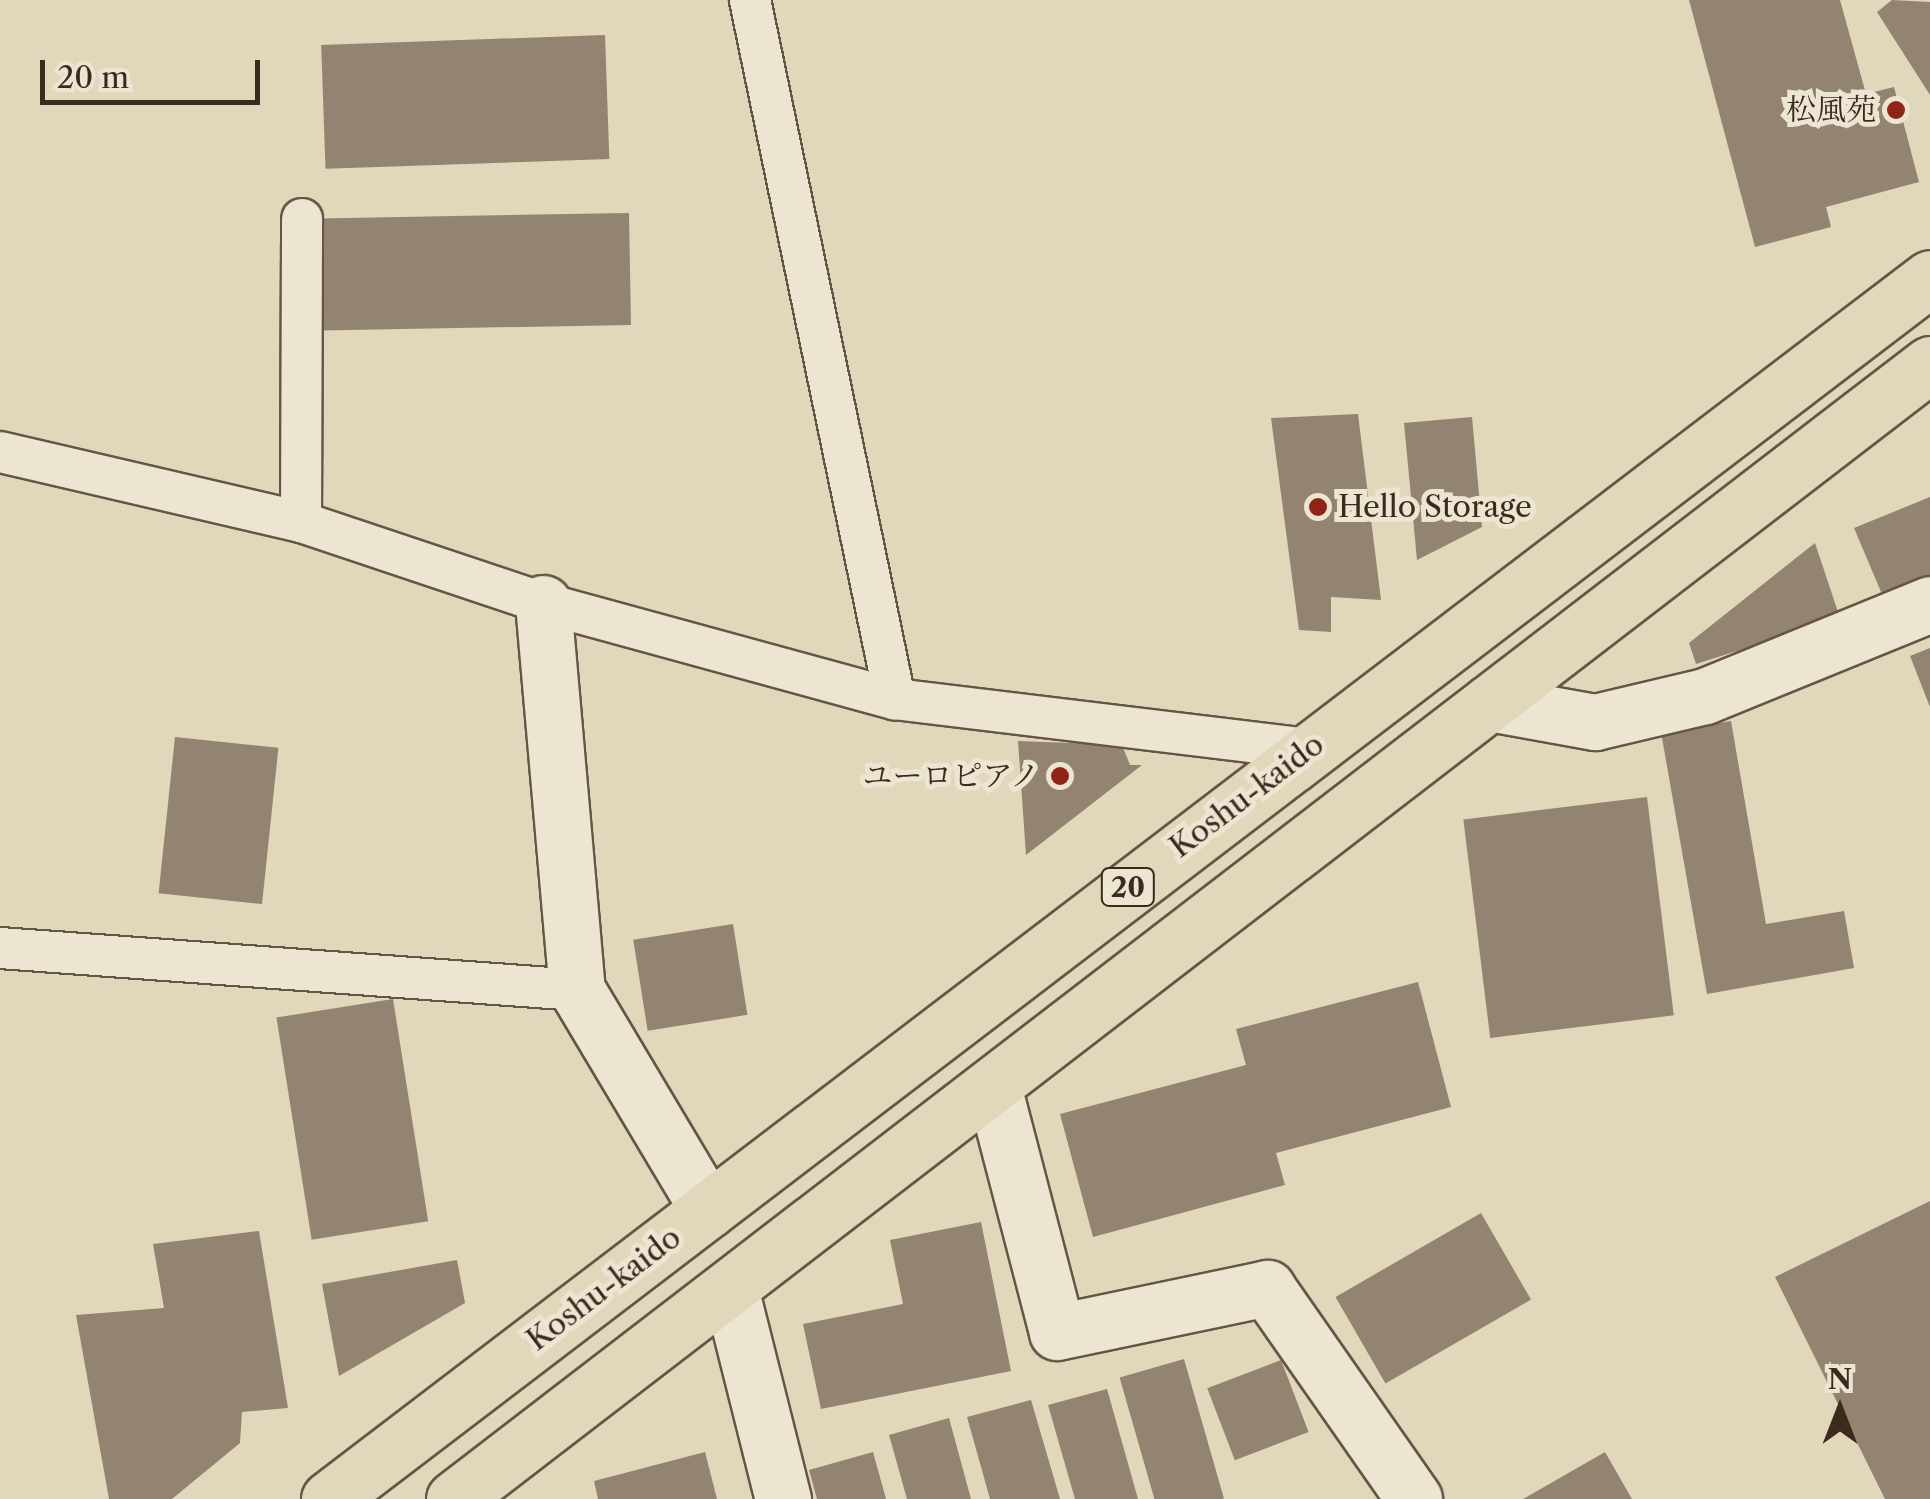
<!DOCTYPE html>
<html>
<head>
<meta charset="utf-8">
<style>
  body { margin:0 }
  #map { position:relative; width:1930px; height:1499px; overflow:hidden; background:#e1d7ba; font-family:"Libre Caslon Text","Noto Serif JP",serif }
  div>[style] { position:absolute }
  .building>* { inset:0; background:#928470; transform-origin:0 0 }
  .roads { filter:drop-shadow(2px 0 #665546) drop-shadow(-2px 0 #665546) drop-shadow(0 2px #665546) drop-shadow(0 -2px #665546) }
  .lane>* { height:40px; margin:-20px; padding:0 20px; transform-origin:20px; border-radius:20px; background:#ece5d2 }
  .street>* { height:55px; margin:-27.5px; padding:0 27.5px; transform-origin:27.5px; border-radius:27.5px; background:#ece5d2 }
  .highway>* { height:55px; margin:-27.5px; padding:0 27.5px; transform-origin:27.5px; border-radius:27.5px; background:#e1d7ba }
  .dots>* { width:28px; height:28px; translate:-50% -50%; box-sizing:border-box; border:5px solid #ece5d2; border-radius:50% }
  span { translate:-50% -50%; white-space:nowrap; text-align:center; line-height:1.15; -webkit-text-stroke:10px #ece5d2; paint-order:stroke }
  .shield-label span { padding:2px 8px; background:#ece5d2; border:2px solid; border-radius:8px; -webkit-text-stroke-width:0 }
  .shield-label { font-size:28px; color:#3d2a1f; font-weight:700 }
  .poi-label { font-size:30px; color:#3d2a1f }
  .right { translate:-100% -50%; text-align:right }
  .left { translate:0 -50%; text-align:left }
  .street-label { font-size:30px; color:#3d2a1f }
  .north { position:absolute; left:1790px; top:1359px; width:100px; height:100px; -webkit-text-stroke:8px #ece5d2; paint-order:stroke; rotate:0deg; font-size:28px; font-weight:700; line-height:40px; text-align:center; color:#3d2a1f }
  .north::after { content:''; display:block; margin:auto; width:35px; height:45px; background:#3d2a1f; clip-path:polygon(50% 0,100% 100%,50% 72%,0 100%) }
  .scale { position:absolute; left:40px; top:60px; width:220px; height:45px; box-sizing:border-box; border:5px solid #3d2a1f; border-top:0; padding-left:12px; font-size:30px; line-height:35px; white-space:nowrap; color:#3d2a1f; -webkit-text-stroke:8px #ece5d2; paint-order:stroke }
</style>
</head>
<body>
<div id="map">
  <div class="building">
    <i style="clip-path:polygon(1689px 0,1840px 0,1866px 94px,1894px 87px,1919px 182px,1826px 207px,1831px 227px,1755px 247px)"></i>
    <i style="clip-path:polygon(1892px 0,1930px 2px,1930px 95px,1877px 12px)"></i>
    <i style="left:605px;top:35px;width:124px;height:284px;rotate:88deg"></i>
    <i style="left:629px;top:213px;width:112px;height:310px;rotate:89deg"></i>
    <i style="clip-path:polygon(1358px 414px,1381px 600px,1331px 597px,1331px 632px,1299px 630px,1271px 418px)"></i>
    <i style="clip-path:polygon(1472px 417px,1482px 527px,1417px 560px,1404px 423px)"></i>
    <i style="clip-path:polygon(1930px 497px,1930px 580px,1884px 599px,1854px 528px)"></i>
    <i style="clip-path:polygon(1815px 543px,1840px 618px,1696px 664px,1689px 643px)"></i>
    <i style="clip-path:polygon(1930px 648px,1930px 707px,1910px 656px)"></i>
    <i style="clip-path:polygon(1731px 721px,1766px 924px,1844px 911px,1854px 968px,1707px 994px,1661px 732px)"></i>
    <i style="left:175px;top:737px;width:104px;height:157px;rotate:6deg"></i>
    <i style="clip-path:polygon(1018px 741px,1122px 745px,1130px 765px,1142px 765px,1026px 855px)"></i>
    <i style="left:1647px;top:797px;width:220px;height:185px;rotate:83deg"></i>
    <i style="left:733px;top:924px;width:92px;height:101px;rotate:81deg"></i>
    <i style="clip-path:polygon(1418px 982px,1451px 1107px,1276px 1153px,1285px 1185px,1093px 1237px,1060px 1114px,1246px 1065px,1236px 1029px)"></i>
    <i style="left:393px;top:999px;width:225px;height:118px;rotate:81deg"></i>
    <i style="clip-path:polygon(1930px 1201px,1930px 1499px,1885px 1499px,1775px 1277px)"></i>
    <i style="left:1481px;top:1213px;width:100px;height:168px;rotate:60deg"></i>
    <i style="clip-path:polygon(981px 1222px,1011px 1371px,821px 1409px,803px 1324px,903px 1304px,890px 1240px)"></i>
    <i style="clip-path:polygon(259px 1231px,288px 1408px,242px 1412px,240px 1443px,172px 1499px,109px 1499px,76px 1315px,164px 1308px,153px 1244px)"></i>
    <i style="clip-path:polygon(457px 1260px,465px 1303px,339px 1376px,322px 1284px)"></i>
    <i style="left:1184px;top:1359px;width:145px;height:67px;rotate:74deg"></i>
    <i style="left:1281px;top:1360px;width:77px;height:79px;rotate:69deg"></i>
    <i style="clip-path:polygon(1107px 1389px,1138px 1499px,1075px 1499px,1048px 1405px)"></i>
    <i style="clip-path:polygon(1031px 1400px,1060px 1499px,990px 1499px,967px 1417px)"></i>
    <i style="clip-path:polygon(949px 1418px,971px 1499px,907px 1499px,889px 1435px)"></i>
    <i style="clip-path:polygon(705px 1452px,717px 1499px,598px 1499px,594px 1481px)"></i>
    <i style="clip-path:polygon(873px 1452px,886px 1499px,817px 1499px,809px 1470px)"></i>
    <i style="clip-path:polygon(1605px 1452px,1632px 1499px,1523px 1499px)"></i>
  </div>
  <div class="roads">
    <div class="lane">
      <i style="left:750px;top:0;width:714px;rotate:78.28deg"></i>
      <i style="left:0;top:452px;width:309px;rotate:13.1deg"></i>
      <i style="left:301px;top:522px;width:255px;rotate:18.5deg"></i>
      <i style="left:543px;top:603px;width:365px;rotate:15.3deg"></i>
      <i style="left:895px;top:699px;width:416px;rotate:6.9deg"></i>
      <i style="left:301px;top:522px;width:303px;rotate:-89.8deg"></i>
      <i style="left:0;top:948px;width:579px;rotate:4.16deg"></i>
    </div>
    <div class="street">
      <i style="left:543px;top:603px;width:388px;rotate:85deg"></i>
      <i style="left:577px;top:990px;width:256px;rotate:59.2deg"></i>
      <i style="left:1489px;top:703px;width:108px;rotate:10.2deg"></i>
      <i style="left:1595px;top:722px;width:113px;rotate:-13.3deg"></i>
      <i style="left:1705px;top:696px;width:243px;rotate:-22.2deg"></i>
      <i style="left:993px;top:1086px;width:254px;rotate:75.4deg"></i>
      <i style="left:1057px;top:1332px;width:215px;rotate:-11.8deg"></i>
      <i style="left:1267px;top:1288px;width:257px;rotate:55.1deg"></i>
      <i style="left:730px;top:1288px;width:218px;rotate:75.9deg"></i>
    </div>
    <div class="highway">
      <i style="left:329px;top:1499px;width:2013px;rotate:-37.33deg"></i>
      <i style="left:454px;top:1499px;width:1862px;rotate:-37.56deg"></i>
    </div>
  </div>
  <div class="dots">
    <i style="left:1896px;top:110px;background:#8f2418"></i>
    <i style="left:1318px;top:507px;background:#8f2418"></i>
    <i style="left:1060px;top:776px;background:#8f2418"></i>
  </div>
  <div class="shield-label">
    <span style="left:1128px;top:887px">20</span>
  </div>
  <div class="poi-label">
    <span class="right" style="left:1876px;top:110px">松風苑</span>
    <span class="left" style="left:1338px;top:507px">Hello Storage</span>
    <span class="right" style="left:1040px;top:776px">ユーロピアノ</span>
  </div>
  <div class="street-label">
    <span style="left:1247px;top:796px;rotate:-37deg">Koshu-kaido</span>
    <span style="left:604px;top:1289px;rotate:-37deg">Koshu-kaido</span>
  </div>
  <div class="north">N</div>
  <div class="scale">20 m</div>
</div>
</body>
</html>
